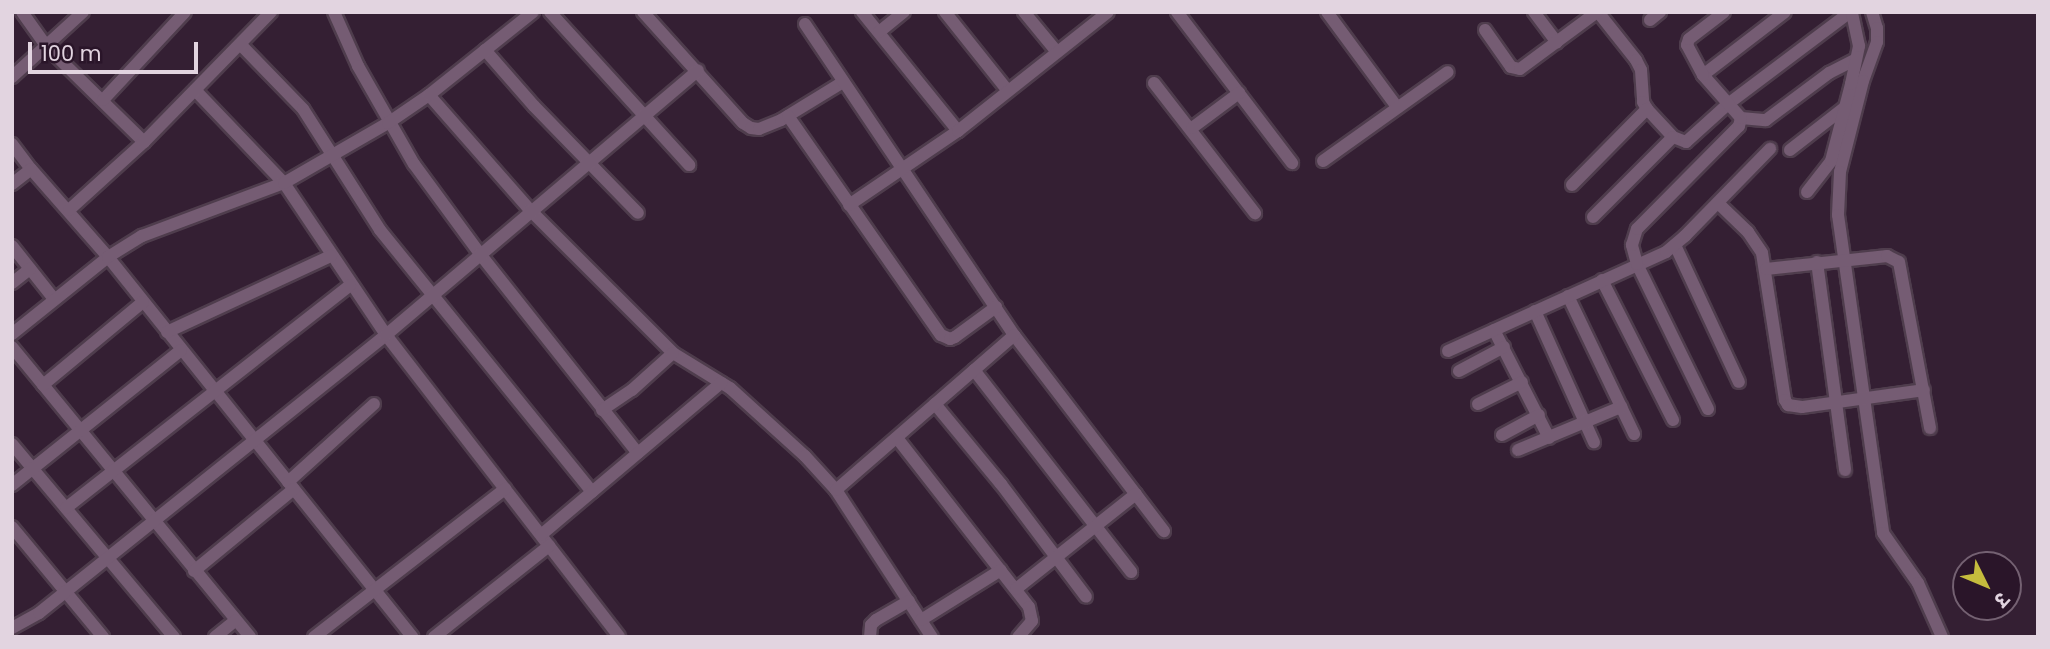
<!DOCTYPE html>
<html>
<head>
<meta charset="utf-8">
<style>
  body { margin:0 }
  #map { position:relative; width:2050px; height:649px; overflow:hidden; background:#341f33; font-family:Poppins,"Noto Sans Devanagari",sans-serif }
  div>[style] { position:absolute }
  .roads { filter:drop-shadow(2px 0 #4f3d4d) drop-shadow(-2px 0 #4f3d4d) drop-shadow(0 2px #4f3d4d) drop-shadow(0 -2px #4f3d4d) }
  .minor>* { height:12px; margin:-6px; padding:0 6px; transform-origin:6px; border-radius:6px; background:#755c73 }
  span { translate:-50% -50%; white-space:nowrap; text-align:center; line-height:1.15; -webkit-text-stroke:7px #2a1529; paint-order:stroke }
  .frame { position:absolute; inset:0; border:14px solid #e2d4e0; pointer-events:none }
  .north { position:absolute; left:1952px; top:551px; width:70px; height:70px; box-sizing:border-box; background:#2a1529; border:2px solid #746172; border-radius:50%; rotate:133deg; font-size:19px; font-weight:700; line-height:28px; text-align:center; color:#e2d4e0 }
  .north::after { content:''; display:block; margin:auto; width:24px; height:32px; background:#c5bc3d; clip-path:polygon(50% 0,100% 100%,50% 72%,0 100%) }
  .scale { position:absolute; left:28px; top:42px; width:170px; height:32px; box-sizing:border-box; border:4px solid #e2d4e0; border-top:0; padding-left:9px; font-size:21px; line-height:24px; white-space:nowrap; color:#e2d4e0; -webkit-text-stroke:5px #2a1529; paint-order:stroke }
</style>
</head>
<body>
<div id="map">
  <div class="roads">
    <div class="minor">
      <i style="left:22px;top:12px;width:43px;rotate:54.5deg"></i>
      <i style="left:47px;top:47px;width:136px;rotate:44.4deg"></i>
      <i style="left:334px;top:12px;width:59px;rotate:66deg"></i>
      <i style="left:358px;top:66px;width:113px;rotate:60.3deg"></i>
      <i style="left:414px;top:164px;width:112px;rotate:53.7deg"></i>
      <i style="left:480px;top:254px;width:254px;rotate:51.6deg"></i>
      <i style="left:550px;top:12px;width:207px;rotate:47.7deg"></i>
      <i style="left:643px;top:12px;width:149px;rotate:48deg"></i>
      <i style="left:743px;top:123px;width:9px;rotate:32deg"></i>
      <i style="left:751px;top:128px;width:8px;rotate:7deg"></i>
      <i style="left:759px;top:129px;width:24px;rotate:-22deg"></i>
      <i style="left:781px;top:120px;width:73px;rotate:-31.5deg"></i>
      <i style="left:862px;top:12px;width:153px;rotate:51.1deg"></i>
      <i style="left:945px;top:12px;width:101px;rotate:51.4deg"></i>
      <i style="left:1024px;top:12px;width:52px;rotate:50.5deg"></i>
      <i style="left:1177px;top:12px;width:190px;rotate:52.7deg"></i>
      <i style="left:1327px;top:12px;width:118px;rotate:53.6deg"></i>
      <i style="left:1534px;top:12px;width:38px;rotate:53deg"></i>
      <i style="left:1598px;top:12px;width:61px;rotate:51.6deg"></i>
      <i style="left:1636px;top:60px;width:11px;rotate:63deg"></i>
      <i style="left:1641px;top:70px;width:32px;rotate:86deg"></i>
      <i style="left:1643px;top:102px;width:8px;rotate:60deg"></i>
      <i style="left:1647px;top:109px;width:38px;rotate:47deg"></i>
      <i style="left:1673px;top:137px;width:14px;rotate:21deg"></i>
      <i style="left:1686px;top:142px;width:57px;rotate:-42.1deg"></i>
      <i style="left:1728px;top:104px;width:153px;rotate:-37deg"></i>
      <i style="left:1872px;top:12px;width:17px;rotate:73deg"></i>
      <i style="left:1877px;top:28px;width:14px;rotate:90deg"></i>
      <i style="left:1877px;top:42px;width:41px;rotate:109.7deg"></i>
      <i style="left:1863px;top:81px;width:94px;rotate:104.2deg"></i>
      <i style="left:1840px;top:172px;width:43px;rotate:92.7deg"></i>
      <i style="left:1838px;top:215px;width:321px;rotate:81.9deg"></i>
      <i style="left:1883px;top:533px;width:61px;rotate:55deg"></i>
      <i style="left:1918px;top:583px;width:59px;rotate:66deg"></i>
      <i style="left:1650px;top:20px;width:13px;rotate:-39deg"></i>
      <i style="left:805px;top:24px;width:375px;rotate:56.1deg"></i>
      <i style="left:1014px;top:335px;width:247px;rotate:52.6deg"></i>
      <i style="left:1485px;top:30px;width:45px;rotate:54.9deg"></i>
      <i style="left:1511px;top:67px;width:9px;rotate:13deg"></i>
      <i style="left:1520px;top:69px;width:96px;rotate:-36.5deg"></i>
      <i style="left:879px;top:32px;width:32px;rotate:-39deg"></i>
      <i style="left:241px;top:45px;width:89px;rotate:45.9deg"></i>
      <i style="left:303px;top:109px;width:143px;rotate:57.5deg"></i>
      <i style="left:380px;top:230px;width:337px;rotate:51deg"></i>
      <i style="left:485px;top:50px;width:74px;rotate:48.8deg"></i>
      <i style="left:534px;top:106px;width:149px;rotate:45.8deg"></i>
      <i style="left:1703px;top:75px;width:103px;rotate:-37.5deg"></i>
      <i style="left:12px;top:77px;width:96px;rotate:-42.5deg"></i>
      <i style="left:1154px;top:83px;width:165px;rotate:52.2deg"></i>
      <i style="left:195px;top:90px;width:129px;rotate:46.3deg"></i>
      <i style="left:284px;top:183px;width:183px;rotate:56.1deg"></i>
      <i style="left:386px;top:335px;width:381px;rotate:52.3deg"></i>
      <i style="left:429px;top:95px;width:153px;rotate:48.7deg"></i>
      <i style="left:530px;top:210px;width:202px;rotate:45deg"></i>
      <i style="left:673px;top:353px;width:67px;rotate:31.6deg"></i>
      <i style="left:730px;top:388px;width:101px;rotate:42.2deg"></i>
      <i style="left:805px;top:456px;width:46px;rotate:47.6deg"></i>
      <i style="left:836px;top:490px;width:176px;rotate:56.9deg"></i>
      <i style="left:103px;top:100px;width:120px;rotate:-47deg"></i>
      <i style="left:788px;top:116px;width:267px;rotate:55.1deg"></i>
      <i style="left:941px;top:335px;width:10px;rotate:24deg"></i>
      <i style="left:950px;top:339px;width:5px;rotate:-22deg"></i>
      <i style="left:955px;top:337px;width:51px;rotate:-36.2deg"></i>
      <i style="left:1741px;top:118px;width:25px;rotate:5deg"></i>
      <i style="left:1766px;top:120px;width:79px;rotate:-36.7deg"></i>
      <i style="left:1829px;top:73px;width:30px;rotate:-27deg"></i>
      <i style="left:1192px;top:128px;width:59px;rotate:-36.7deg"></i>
      <i style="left:12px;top:144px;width:31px;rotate:53deg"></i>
      <i style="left:31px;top:169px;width:117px;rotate:48.8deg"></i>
      <i style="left:108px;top:257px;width:487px;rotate:51.3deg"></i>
      <i style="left:1790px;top:150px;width:68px;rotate:-37.9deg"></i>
      <i style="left:1323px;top:161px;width:153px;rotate:-35.5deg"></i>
      <i style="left:12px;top:184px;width:24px;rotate:-38deg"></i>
      <i style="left:1572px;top:185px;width:107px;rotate:-45.4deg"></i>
      <i style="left:1807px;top:192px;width:39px;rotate:-52deg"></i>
      <i style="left:1831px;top:161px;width:80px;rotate:-75.4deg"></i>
      <i style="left:1851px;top:84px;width:39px;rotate:-78deg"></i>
      <i style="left:1859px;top:46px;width:35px;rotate:-102deg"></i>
      <i style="left:1718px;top:203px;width:42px;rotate:44deg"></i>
      <i style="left:1748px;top:232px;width:25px;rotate:56deg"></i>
      <i style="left:1762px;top:253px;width:149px;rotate:81.1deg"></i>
      <i style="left:1785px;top:400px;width:6px;rotate:59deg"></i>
      <i style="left:1788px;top:405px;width:14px;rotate:8deg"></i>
      <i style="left:1802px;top:407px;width:123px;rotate:-7.9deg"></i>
      <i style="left:849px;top:205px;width:132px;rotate:-34.2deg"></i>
      <i style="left:958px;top:131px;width:191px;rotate:-38.4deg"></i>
      <i style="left:69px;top:210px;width:101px;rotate:-42.2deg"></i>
      <i style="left:144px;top:142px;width:182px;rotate:-45.7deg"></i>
      <i style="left:1593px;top:217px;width:113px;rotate:-45deg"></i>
      <i style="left:1675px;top:245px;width:151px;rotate:65deg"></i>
      <i style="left:12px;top:246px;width:68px;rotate:51.6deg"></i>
      <i style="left:1817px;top:262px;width:210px;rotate:82.3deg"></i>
      <i style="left:1766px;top:269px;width:122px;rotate:-6.1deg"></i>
      <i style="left:1887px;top:256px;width:13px;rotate:27deg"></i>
      <i style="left:1899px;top:262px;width:169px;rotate:79.4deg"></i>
      <i style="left:1602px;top:280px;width:157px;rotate:63.1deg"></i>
      <i style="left:12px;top:283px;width:23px;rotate:-38deg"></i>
      <i style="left:1568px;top:296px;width:153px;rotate:64.4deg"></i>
      <i style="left:1535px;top:311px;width:144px;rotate:65.8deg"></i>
      <i style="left:1494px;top:330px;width:121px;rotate:63deg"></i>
      <i style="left:167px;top:332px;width:181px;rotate:-24.9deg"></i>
      <i style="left:12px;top:334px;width:123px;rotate:-38.7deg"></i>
      <i style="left:108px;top:257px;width:40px;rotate:-32deg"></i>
      <i style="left:142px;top:236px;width:152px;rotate:-20.5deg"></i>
      <i style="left:284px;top:183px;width:120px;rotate:-30deg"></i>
      <i style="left:388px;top:123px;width:50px;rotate:-34.3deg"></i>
      <i style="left:429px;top:95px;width:133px;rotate:-38.6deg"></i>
      <i style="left:12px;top:347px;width:375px;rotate:50.6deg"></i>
      <i style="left:1448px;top:351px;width:239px;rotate:-24.4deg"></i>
      <i style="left:1666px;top:252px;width:25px;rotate:-40deg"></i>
      <i style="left:1685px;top:236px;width:122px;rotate:-45.7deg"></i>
      <i style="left:974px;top:370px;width:256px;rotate:52.1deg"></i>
      <i style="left:1459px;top:371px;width:51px;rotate:-28.1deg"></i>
      <i style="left:43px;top:385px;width:130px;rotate:-39.7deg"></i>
      <i style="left:935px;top:404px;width:104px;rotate:50.5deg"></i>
      <i style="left:1001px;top:484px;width:141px;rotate:53deg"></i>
      <i style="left:1478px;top:404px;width:49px;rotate:-26.6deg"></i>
      <i style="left:1708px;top:409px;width:161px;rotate:-116.1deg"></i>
      <i style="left:1637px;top:264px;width:20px;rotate:-105deg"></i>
      <i style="left:1632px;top:245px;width:17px;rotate:-73deg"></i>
      <i style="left:1637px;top:229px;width:145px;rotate:-45.3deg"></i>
      <i style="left:1739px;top:126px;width:8px;rotate:-76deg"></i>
      <i style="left:1741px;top:118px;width:57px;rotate:-131.5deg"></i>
      <i style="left:1703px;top:75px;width:34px;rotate:-118deg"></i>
      <i style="left:1687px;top:45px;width:6px;rotate:-72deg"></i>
      <i style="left:1689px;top:39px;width:44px;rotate:-37.6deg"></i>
      <i style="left:602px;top:410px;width:36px;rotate:-34deg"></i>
      <i style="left:632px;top:390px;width:55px;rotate:-42.1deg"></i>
      <i style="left:1502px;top:435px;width:42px;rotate:-28.4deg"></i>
      <i style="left:897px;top:438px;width:214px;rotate:52deg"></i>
      <i style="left:1029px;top:607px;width:14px;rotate:78deg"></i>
      <i style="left:1032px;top:621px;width:21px;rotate:131deg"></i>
      <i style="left:12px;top:444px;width:252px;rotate:50deg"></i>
      <i style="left:1518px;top:450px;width:112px;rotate:-22.7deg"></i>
      <i style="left:288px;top:482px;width:116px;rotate:-42.2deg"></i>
      <i style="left:12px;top:485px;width:216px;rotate:-38.6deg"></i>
      <i style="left:836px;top:490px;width:236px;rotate:-41deg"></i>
      <i style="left:66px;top:508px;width:361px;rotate:-38.1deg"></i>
      <i style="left:12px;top:527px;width:143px;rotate:50.4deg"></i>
      <i style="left:541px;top:535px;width:236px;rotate:-40.2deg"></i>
      <i style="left:194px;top:571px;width:129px;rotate:-39.4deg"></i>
      <i style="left:1016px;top:589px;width:153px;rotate:-38.4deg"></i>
      <i style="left:921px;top:620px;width:94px;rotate:-32deg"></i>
      <i style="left:12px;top:628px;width:31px;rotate:-29deg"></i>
      <i style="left:39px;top:613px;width:445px;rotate:-38.7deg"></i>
      <i style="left:386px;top:335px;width:409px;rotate:-40.3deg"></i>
      <i style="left:215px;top:637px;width:26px;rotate:-39deg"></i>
      <i style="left:314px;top:637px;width:242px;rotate:-37.8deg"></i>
      <i style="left:434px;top:637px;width:147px;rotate:-38.4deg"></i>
      <i style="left:870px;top:637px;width:12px;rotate:-85deg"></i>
      <i style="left:871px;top:625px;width:7px;rotate:-45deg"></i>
      <i style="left:876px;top:620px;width:38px;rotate:-30deg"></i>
    </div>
  </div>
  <div class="frame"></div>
  <div class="north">उ</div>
  <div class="scale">100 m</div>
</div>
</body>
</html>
